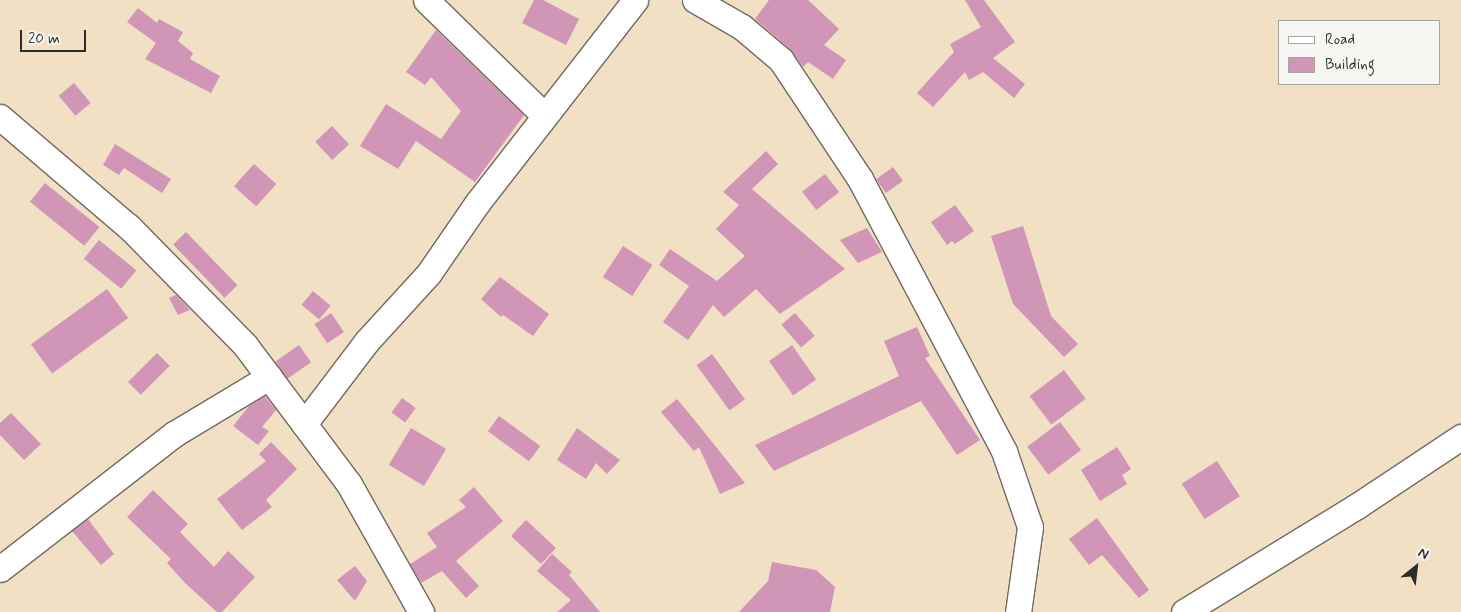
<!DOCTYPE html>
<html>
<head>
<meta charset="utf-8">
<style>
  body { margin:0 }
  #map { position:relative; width:1461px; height:612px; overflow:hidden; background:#f1e0c4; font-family:Mynerve,sans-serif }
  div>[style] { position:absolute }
  .building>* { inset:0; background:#d095b7; transform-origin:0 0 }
  .roads { filter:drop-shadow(1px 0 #706a61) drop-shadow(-1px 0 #706a61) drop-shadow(0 1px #706a61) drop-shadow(0 -1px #706a61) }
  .minor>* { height:25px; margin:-12.5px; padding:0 12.5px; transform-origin:12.5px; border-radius:12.5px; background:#fff }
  span { translate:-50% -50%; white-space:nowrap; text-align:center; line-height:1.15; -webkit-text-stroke:4px #f6f6f2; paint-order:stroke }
  .legend { position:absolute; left:1278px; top:20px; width:162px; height:65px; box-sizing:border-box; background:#f6f6f2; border:1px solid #a5a5a2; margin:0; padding:6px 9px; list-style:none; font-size:15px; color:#2b2b2b }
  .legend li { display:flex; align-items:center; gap:10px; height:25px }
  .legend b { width:25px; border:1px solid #a5a5a2 }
  .north { position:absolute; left:1391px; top:542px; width:50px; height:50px; -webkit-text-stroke:4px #f6f6f2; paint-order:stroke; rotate:29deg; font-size:14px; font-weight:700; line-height:20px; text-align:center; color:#2b2b2b }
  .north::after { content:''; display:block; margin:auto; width:18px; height:22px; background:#2b2b2b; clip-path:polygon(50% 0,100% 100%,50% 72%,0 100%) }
  .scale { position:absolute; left:20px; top:30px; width:66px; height:22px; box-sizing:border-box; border:2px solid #2b2b2b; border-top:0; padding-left:6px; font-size:15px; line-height:18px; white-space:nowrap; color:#2b2b2b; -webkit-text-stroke:4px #f6f6f2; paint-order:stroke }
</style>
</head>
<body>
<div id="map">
  <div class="building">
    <i style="clip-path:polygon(534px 0,543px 0,579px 19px,566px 45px,522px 23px)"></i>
    <i style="clip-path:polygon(769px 0,808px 0,839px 29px,824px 45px,846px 60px,833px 79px,808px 62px,803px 67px,790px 49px,755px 19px)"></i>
    <i style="clip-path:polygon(965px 0,984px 0,1015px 42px,993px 58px,1025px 84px,1014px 98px,983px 72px,969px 80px,965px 72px,933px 107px,917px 93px,954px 52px,950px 44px,981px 27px)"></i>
    <i style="clip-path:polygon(138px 8px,157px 23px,159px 19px,183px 32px,178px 41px,193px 53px,190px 59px,220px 76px,211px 93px,145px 59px,156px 43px,127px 22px)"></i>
    <i style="clip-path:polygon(436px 30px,524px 115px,475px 182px,416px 141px,398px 169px,360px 146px,386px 104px,441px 139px,461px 111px,431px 77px,425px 85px,406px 72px)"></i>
    <i style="left:74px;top:83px;width:26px;height:20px;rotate:50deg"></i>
    <i style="left:332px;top:126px;width:25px;height:23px;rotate:47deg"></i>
    <i style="clip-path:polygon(115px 144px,171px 179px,162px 193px,124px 168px,119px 175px,103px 165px)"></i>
    <i style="clip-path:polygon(766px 151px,778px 164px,752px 189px,845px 269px,780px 314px,756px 289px,724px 317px,713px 305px,688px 340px,663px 322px,689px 286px,659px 265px,670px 249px,717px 281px,745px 256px,716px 229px,739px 205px,723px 192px)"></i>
    <i style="left:254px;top:164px;width:30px;height:30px;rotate:42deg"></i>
    <i style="left:893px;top:167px;width:17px;height:21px;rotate:54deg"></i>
    <i style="left:825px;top:174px;width:23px;height:29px;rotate:52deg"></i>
    <i style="left:45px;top:183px;width:70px;height:24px;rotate:39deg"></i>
    <i style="clip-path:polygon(955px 205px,974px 231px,955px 244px,952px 241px,947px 245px,931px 222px)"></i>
    <i style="clip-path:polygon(1023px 226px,1051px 316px,1078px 344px,1064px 357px,1013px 304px,991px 236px)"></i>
    <i style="clip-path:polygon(867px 228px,882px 252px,858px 263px,840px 240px)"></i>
    <i style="left:186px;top:232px;width:74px;height:18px;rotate:46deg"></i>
    <i style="left:99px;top:240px;width:48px;height:24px;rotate:39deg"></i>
    <i style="left:623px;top:246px;width:35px;height:37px;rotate:33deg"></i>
    <i style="clip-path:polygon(500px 277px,549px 314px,533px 336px,503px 315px,501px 317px,481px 299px)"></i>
    <i style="left:107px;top:289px;width:36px;height:94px;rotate:54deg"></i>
    <i style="left:313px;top:291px;width:23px;height:18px;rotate:40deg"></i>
    <i style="clip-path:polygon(176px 295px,190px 310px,178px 315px,169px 298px)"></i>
    <i style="left:331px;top:313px;width:23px;height:20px;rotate:56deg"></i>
    <i style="left:795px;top:313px;width:30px;height:18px;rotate:49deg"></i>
    <i style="clip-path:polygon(917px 327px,930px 356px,925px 358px,980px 440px,957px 455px,921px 401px,774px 471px,755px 445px,899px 376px,884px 341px)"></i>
    <i style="left:299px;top:345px;width:21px;height:29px;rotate:55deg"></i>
    <i style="left:792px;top:345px;width:42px;height:28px;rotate:55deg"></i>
    <i style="left:157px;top:353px;width:18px;height:41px;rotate:45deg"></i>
    <i style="left:712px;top:354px;width:56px;height:19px;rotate:54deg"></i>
    <i style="left:1064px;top:370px;width:36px;height:43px;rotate:53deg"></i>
    <i style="clip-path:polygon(265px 396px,276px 410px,262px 427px,269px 431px,258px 445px,233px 426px,249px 406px)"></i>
    <i style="left:402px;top:398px;width:17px;height:18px;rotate:36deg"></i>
    <i style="clip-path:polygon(677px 399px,692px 417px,745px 483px,720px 494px,699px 447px,694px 451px,661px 412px)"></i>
    <i style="clip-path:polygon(11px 413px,41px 444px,24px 460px,0 435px,0 423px)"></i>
    <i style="left:499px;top:416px;width:51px;height:19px;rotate:36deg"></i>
    <i style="left:1060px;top:422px;width:35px;height:41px;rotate:53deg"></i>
    <i style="left:411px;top:428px;width:41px;height:43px;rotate:31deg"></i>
    <i style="clip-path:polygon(577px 428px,620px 460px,607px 474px,596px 463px,586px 479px,557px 460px)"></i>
    <i style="clip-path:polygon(271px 442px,297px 469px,266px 500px,272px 507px,242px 530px,217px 499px,266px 461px,259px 454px)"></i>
    <i style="clip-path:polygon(1117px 447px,1131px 469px,1122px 475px,1127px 484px,1100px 501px,1081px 470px)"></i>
    <i style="left:1217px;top:461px;width:42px;height:42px;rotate:57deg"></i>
    <i style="clip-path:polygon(474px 487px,503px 521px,456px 561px,479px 586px,466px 598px,442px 571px,421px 583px,410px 564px,437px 547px,427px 533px,466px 507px,459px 500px)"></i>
    <i style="clip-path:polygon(153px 490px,188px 524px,180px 532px,214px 567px,228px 551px,255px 577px,222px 612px,217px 612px,185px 583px,167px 563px,171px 559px,127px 517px)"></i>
    <i style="clip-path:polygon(1097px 518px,1149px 590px,1139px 598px,1102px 555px,1089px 565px,1069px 539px)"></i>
    <i style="clip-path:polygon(88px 519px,114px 554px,101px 565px,72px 531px)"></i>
    <i style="left:526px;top:520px;width:41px;height:22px;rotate:43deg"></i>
    <i style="clip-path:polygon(552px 554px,572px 572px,569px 575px,600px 612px,557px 612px,571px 600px,537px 571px)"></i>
    <i style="clip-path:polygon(772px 562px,816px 570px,835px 587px,830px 612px,739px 612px,768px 581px)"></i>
    <i style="clip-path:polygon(355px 566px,367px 581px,355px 601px,337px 580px)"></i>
  </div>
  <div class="roads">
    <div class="minor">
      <i style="left:426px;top:0;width:166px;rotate:44.3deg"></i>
      <i style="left:695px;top:0;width:54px;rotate:29.9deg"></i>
      <i style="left:742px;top:27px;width:51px;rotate:40.2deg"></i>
      <i style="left:781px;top:60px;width:143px;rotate:56.4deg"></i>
      <i style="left:860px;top:179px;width:308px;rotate:62.1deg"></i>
      <i style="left:1004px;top:451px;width:80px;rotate:71.1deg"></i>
      <i style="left:1030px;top:527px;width:86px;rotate:98deg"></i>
      <i style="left:0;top:117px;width:170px;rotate:40.5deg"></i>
      <i style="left:129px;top:227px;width:165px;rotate:45.5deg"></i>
      <i style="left:245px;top:345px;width:174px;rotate:53.2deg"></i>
      <i style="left:349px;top:484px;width:147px;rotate:60.6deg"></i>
      <i style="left:304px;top:424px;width:104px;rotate:-52.8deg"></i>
      <i style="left:367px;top:341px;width:92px;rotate:-47.6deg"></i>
      <i style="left:429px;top:273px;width:86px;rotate:-55.4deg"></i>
      <i style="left:478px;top:202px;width:256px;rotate:-52.1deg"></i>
      <i style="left:0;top:569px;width:220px;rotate:-37.8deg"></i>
      <i style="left:174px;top:434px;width:111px;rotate:-31deg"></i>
      <i style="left:1184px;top:612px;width:203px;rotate:-31.5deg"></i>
      <i style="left:1357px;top:506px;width:125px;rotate:-33.6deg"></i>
    </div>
  </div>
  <ul class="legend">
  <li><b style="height:6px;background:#fff"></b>Road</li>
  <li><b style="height:14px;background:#d095b7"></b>Building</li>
  </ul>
  <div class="north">N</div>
  <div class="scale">20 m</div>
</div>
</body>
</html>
